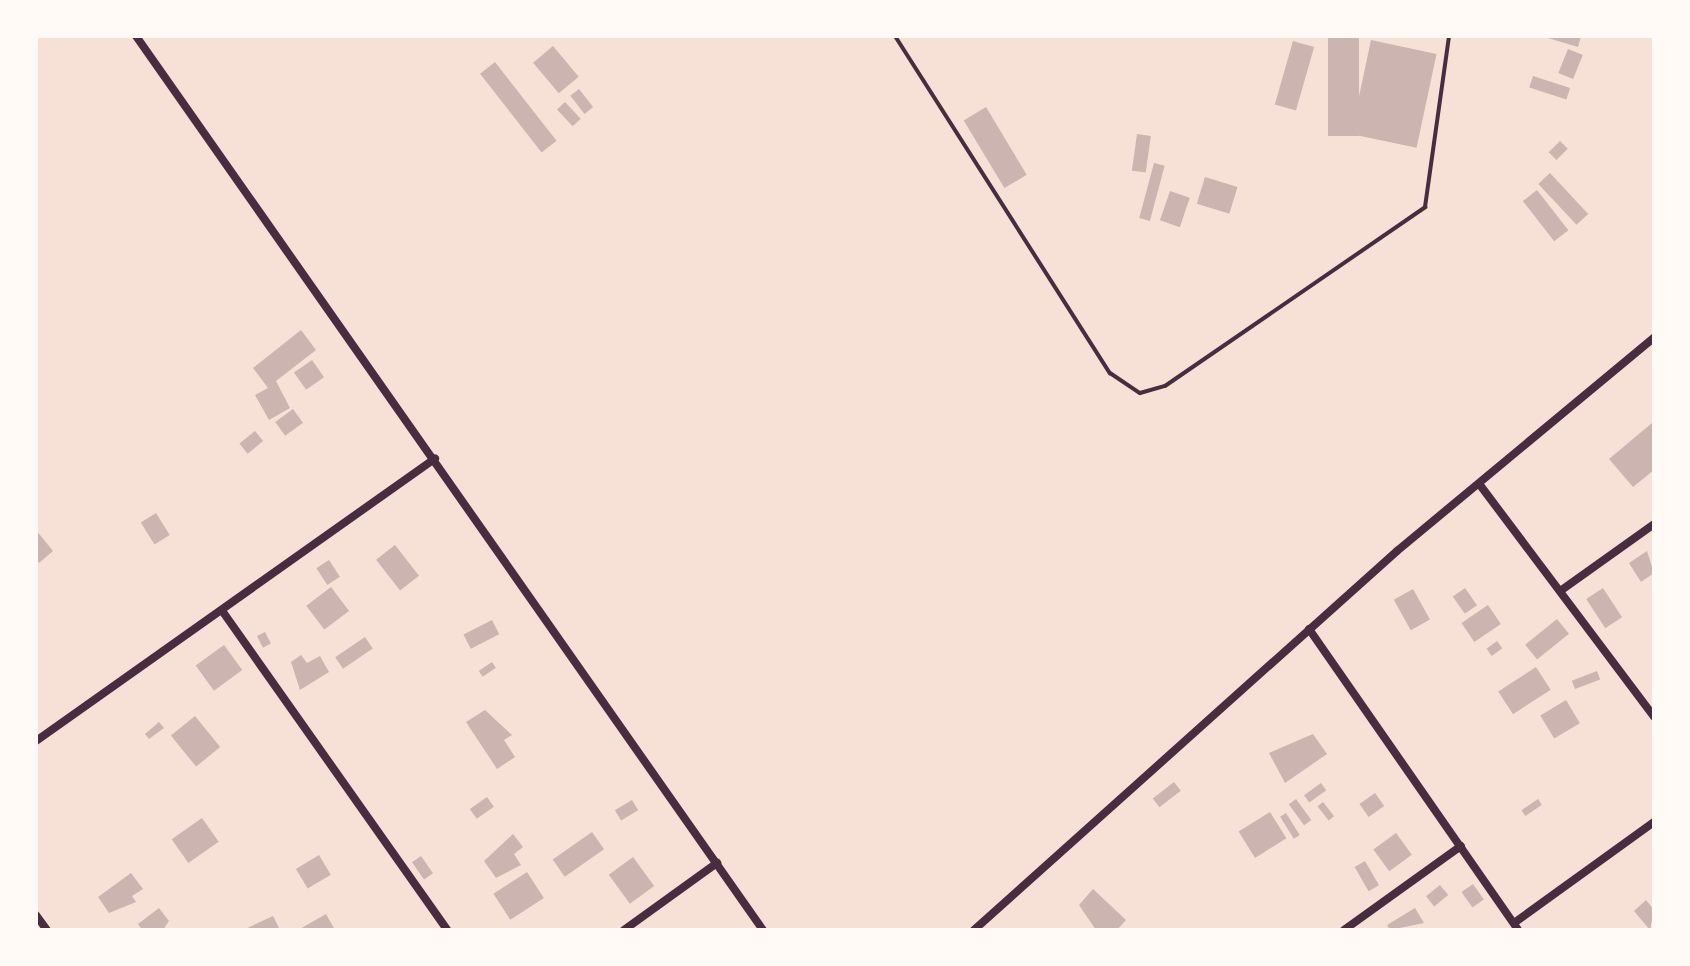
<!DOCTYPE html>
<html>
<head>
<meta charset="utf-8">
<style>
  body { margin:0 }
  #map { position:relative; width:1690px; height:966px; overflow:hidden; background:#f7e1d7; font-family:Lato,sans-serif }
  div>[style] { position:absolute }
  .building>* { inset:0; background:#ccb4b1; transform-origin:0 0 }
  .service>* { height:4px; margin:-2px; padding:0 2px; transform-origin:2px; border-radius:2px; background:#4a2c40 }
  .minor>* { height:8px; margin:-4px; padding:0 4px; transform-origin:4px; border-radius:4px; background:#4a2c40 }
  span { translate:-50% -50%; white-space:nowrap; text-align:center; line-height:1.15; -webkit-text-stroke:6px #fffaf5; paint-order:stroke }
  .frame { position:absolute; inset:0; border:38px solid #fffaf5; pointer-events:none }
</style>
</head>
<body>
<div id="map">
  <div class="building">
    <i style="left:1328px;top:36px;width:31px;height:100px"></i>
    <i style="clip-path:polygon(1541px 36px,1581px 36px,1578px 47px)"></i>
    <i style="left:1371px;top:40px;width:67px;height:96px;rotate:12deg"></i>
    <i style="left:1293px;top:41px;width:22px;height:66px;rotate:16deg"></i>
    <i style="left:553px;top:46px;width:40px;height:26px;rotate:50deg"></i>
    <i style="left:1568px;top:49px;width:16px;height:26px;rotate:22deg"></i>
    <i style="left:495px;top:62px;width:100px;height:19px;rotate:52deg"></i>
    <i style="left:1533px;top:76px;width:39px;height:12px;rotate:18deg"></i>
    <i style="left:579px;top:89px;width:23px;height:11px;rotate:52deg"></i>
    <i style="left:565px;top:102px;width:23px;height:11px;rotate:47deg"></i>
    <i style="left:986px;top:107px;width:79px;height:26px;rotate:59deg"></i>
    <i style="left:1137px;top:134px;width:14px;height:37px;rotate:8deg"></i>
    <i style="left:1560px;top:141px;width:11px;height:16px;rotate:45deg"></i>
    <i style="left:1154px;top:163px;width:11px;height:57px;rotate:15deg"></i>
    <i style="left:1550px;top:173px;width:56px;height:16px;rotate:47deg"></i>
    <i style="left:1205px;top:177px;width:34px;height:28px;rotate:17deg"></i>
    <i style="left:1537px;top:190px;width:51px;height:18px;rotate:52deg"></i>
    <i style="left:1170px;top:191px;width:21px;height:31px;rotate:19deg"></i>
    <i style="clip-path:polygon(301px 330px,316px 350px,276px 381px,290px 408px,269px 420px,255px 395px,268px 388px,253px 368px)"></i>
    <i style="left:312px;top:360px;width:21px;height:22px;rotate:55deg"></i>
    <i style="left:293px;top:409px;width:17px;height:22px;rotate:54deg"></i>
    <i style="clip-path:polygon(1652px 423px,1654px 470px,1633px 487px,1609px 459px)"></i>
    <i style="left:255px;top:431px;width:13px;height:20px;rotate:51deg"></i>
    <i style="left:156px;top:513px;width:26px;height:18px;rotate:58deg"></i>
    <i style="clip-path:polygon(36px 530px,53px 551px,39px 563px,36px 559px)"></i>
    <i style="left:395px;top:545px;width:39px;height:24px;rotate:52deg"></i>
    <i style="clip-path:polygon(1647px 551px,1654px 573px,1641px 582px,1629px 563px)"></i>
    <i style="left:329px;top:560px;width:20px;height:15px;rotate:57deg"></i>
    <i style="left:331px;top:587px;width:30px;height:31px;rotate:53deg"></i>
    <i style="left:1465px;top:588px;width:21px;height:15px;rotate:55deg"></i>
    <i style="left:1603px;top:588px;width:35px;height:20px;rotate:57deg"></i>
    <i style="left:1413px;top:589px;width:35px;height:22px;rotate:61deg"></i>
    <i style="left:1488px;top:605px;width:23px;height:32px;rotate:56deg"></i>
    <i style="left:1557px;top:619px;width:19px;height:41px;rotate:51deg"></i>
    <i style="left:492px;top:620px;width:16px;height:32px;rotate:63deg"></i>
    <i style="left:265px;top:632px;width:13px;height:9px;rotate:63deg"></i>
    <i style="left:365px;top:637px;width:14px;height:36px;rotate:56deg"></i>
    <i style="left:1497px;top:641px;width:9px;height:13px;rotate:54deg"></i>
    <i style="left:224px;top:645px;width:31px;height:35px;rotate:54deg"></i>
    <i style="clip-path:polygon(301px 655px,307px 663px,320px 656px,329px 672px,300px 690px,291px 662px)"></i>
    <i style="left:492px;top:662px;width:7px;height:16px;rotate:56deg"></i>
    <i style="left:1536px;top:667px;width:27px;height:45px;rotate:57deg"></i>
    <i style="left:1597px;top:671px;width:9px;height:27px;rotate:69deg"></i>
    <i style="left:1566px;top:700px;width:27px;height:30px;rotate:59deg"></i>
    <i style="clip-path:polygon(485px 710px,512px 735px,504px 740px,515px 757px,497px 769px,466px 722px)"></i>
    <i style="left:195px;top:716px;width:40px;height:31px;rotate:51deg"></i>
    <i style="clip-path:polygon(159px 722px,164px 728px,149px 739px,145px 734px)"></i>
    <i style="clip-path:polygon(1313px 734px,1327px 754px,1285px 783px,1269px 753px)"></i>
    <i style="left:1174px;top:782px;width:11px;height:27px;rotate:52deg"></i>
    <i style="left:1321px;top:783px;width:9px;height:21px;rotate:54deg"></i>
    <i style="left:1375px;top:793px;width:16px;height:19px;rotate:55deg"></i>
    <i style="left:487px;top:797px;width:12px;height:21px;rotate:55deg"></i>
    <i style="left:1296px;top:799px;width:26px;height:9px;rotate:54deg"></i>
    <i style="left:1538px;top:799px;width:7px;height:20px;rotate:56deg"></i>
    <i style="left:632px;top:800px;width:12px;height:20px;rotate:59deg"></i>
    <i style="left:1323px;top:802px;width:18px;height:7px;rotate:52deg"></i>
    <i style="left:1270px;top:812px;width:31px;height:37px;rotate:58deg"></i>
    <i style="left:1286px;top:813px;width:26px;height:7px;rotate:58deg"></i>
    <i style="left:202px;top:818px;width:29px;height:37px;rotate:55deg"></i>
    <i style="left:592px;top:832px;width:21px;height:48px;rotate:55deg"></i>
    <i style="left:1396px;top:833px;width:27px;height:28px;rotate:54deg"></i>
    <i style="clip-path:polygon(513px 834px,523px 847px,514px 854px,521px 865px,496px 878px,484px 861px)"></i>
    <i style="left:319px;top:855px;width:23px;height:27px;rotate:59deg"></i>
    <i style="left:421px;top:856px;width:21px;height:11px;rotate:55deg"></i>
    <i style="left:633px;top:857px;width:36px;height:30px;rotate:54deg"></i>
    <i style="left:1365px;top:861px;width:28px;height:12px;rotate:60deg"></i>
    <i style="left:527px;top:872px;width:31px;height:40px;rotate:57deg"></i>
    <i style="clip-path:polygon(131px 873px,143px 889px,132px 896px,136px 902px,109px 913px,98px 897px)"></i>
    <i style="left:1473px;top:884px;width:19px;height:14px;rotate:55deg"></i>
    <i style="left:1440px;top:885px;width:13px;height:18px;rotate:51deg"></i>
    <i style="clip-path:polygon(1093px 889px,1126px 920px,1117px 930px,1096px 930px,1079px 905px)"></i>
    <i style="clip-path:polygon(1646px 900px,1654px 910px,1650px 930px,1634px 911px)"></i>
    <i style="clip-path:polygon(159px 908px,169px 921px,163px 930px,142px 930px,138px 924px)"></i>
    <i style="clip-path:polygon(1415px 908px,1424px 923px,1390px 930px,1387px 925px)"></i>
    <i style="clip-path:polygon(326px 914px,335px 930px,298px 930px)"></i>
    <i style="clip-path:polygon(273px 916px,280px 930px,243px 930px)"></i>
  </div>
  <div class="service">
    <i style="left:895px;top:36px;width:400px;rotate:57.5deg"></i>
    <i style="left:1110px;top:373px;width:36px;rotate:34deg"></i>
    <i style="left:1140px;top:393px;width:26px;rotate:-16deg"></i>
    <i style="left:1165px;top:386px;width:316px;rotate:-34.5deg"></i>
    <i style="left:1425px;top:207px;width:172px;rotate:-82deg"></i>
  </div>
  <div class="minor">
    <i style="left:136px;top:36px;width:1092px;rotate:54.96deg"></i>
    <i style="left:1480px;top:485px;width:290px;rotate:53.1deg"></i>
    <i style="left:1563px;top:589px;width:112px;rotate:-35.5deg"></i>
    <i style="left:223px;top:612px;width:389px;rotate:54.8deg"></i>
    <i style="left:1309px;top:629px;width:366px;rotate:55.2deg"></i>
    <i style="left:36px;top:741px;width:489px;rotate:-35.3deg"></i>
    <i style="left:36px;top:915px;width:19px;rotate:54deg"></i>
    <i style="left:1514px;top:923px;width:173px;rotate:-35.8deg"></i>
    <i style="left:624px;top:930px;width:115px;rotate:-35.8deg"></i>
    <i style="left:974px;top:930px;width:568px;rotate:-41.86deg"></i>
    <i style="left:1397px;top:551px;width:334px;rotate:-39.7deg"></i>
    <i style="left:1344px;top:930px;width:144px;rotate:-35.7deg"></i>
  </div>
  <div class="frame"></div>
</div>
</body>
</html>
